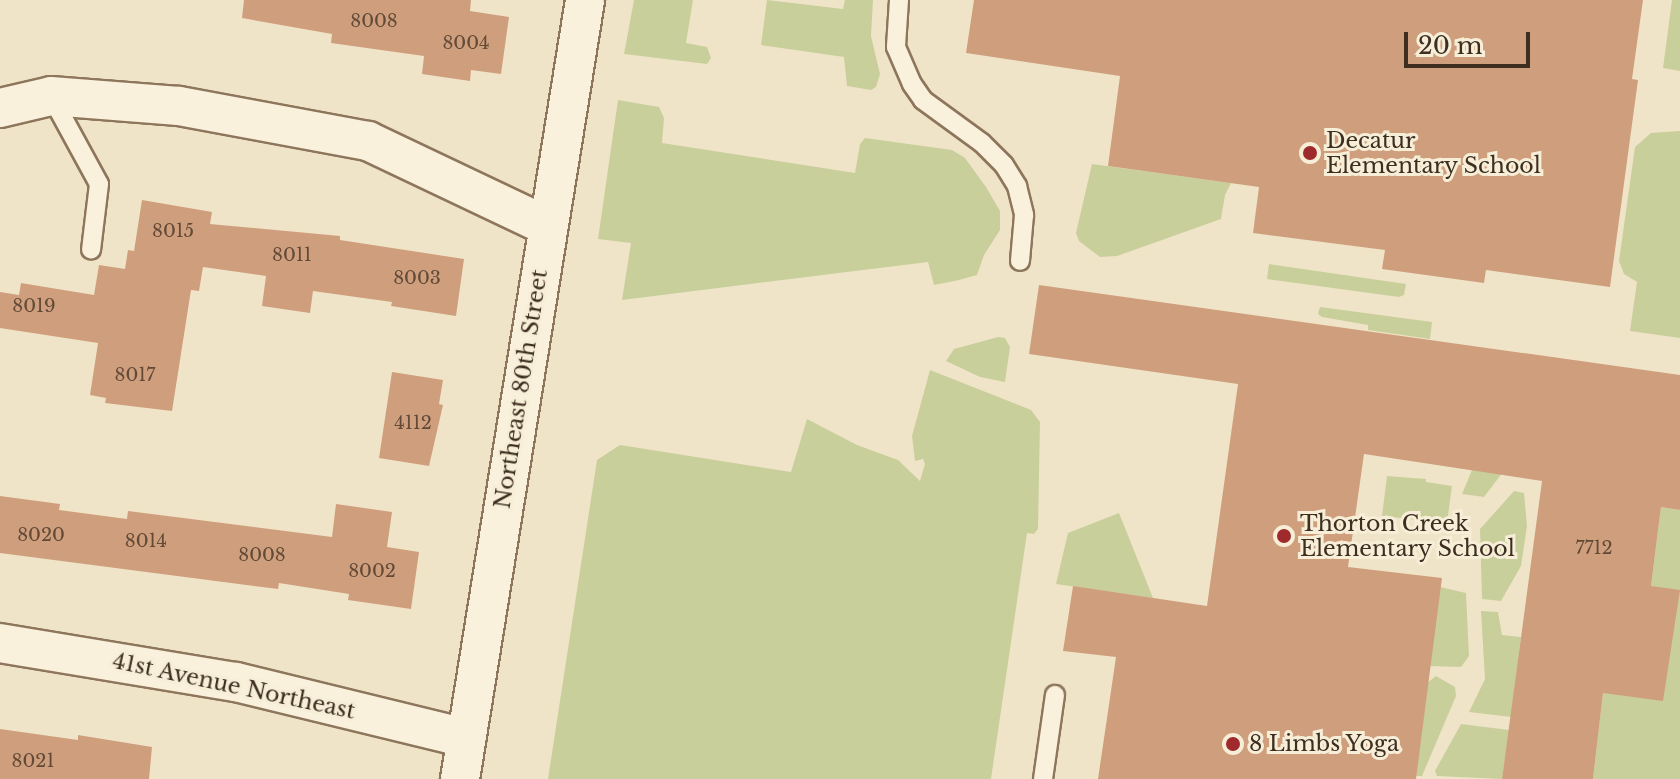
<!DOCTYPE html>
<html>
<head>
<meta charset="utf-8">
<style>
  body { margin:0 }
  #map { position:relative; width:1680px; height:779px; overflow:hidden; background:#f0e4c8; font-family:"Libre Baskerville",serif }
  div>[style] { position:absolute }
  .green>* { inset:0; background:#c9cf9b }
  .building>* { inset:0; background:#cf9f7d }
  .roads { filter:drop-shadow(2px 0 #8d765c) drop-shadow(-2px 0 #8d765c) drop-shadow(0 2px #8d765c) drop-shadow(0 -2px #8d765c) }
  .service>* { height:18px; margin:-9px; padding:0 9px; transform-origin:9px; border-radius:9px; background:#faf1dc }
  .minor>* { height:38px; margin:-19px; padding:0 19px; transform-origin:19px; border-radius:19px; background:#faf1dc }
  .dots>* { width:22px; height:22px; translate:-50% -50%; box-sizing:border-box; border:4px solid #f7eed8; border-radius:50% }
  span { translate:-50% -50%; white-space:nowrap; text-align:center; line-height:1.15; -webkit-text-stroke:6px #f7eed8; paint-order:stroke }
  .number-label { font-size:18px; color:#624a37 }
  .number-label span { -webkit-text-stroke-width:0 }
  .poi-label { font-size:22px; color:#3d2e20 }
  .left { translate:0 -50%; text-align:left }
  .street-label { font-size:22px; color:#3d2e20 }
  .scale { position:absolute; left:1404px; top:32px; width:126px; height:36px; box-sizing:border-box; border:4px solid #3d2e20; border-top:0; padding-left:10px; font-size:24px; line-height:28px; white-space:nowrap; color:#3d2e20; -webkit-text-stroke:6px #f7eed8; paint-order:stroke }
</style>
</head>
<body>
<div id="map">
  <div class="green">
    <i style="clip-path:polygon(634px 0,693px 0,686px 43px,707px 47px,711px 58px,707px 64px,624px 54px)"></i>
    <i style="clip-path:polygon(767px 0,843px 9px,845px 0,873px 0,871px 36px,880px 74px,876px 87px,871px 90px,847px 86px,844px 57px,761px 45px)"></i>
    <i style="clip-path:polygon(1672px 0,1680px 0,1680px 71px,1663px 68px)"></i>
    <i style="clip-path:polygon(618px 100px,659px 107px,664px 118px,662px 143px,855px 173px,860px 144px,865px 138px,952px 150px,965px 158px,986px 187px,1000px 211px,1000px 230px,984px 255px,977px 275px,959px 280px,934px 285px,928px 262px,622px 300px,631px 243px,598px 239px)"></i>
    <i style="clip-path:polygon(1680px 131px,1680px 338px,1630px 331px,1637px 282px,1624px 274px,1619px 261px,1635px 147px,1651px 133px)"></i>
    <i style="clip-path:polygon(1092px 164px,1231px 183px,1225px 195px,1221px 219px,1117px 256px,1100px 257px,1079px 241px,1076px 233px)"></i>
    <i style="clip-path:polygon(1269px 264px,1406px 284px,1404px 295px,1399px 297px,1267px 279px)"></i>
    <i style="clip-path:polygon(1320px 307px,1432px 322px,1430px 339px,1368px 330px,1368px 325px,1322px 317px,1318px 314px)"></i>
    <i style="clip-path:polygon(998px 337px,1005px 338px,1010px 347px,1005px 382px,980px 377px,946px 361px,954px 349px)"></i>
    <i style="clip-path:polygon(930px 370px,1031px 410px,1040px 422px,1038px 529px,1034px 534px,1027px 533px,991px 779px,548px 779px,597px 460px,620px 445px,791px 472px,807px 419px,857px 445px,898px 460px,920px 481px,925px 464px,923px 459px,915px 461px,912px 436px)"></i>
    <i style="clip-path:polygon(1472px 470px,1503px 472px,1484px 497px,1462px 494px)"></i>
    <i style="clip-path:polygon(1387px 476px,1426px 479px,1426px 482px,1452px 486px,1447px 523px,1382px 516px)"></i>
    <i style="clip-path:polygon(1514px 491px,1524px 493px,1527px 526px,1521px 566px,1501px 601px,1482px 599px,1480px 529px)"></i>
    <i style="clip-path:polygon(1661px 507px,1680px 510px,1680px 779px,1593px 779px,1603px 693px,1651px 586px)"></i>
    <i style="clip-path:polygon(1119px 513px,1153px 598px,1056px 584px,1068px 533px)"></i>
    <i style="clip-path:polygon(1440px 587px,1466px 593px,1469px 656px,1461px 667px,1430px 666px)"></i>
    <i style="clip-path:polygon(1481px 611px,1498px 612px,1502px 635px,1521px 637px,1511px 717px,1469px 712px,1485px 679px)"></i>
    <i style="clip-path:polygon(1436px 676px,1455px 687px,1456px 696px,1422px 776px,1414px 776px,1426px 684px)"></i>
    <i style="clip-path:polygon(1461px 724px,1509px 730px,1502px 779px,1437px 776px,1435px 771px)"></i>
  </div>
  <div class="building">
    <i style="clip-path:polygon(244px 0,471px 0,470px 11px,509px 17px,501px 74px,471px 70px,470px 81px,422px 74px,424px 56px,331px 43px,332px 34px,242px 18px)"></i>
    <i style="clip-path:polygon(974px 0,1643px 0,1632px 79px,1638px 80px,1610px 287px,1486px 270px,1484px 283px,1382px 269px,1385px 250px,1253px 233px,1259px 187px,1108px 166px,1120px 76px,966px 53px)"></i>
    <i style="clip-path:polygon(142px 200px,212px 212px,210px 224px,340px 236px,340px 240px,464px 259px,456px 316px,391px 306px,392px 302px,313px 291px,310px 313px,262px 306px,266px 276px,203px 267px,199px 291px,191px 290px,172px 411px,105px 403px,106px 398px,90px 395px,98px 343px,0 328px,0 292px,19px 295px,21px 283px,94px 295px,99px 265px,125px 269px,128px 250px,134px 251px)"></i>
    <i style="clip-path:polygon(1039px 285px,1680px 375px,1680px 510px,1661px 507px,1651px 586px,1680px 590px,1663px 701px,1603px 693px,1593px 779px,1502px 779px,1542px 481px,1364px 454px,1348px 567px,1442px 578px,1416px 779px,1098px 779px,1116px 657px,1063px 651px,1073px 586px,1207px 606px,1238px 384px,1029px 354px)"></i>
    <i style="clip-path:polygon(392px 372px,443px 380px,439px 404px,443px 405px,429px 466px,379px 458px)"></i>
    <i style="clip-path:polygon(0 496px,60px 504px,59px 510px,127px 519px,128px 511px,332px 537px,336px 504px,392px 512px,387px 547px,419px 552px,411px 609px,348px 600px,349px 594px,279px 583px,278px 589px,0 553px)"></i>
    <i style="clip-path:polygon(0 729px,78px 740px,78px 735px,152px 747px,149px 779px,0 779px)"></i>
  </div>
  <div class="roads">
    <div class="service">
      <i style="left:899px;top:0;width:47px;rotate:93.7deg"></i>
      <i style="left:896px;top:47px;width:40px;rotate:66.6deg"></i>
      <i style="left:912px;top:84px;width:19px;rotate:55deg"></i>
      <i style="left:923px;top:100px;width:73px;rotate:36.1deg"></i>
      <i style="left:982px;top:143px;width:31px;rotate:45deg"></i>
      <i style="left:1004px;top:165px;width:25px;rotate:58deg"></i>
      <i style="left:1017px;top:186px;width:30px;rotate:76deg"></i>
      <i style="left:1024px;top:215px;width:46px;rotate:95deg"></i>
      <i style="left:51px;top:96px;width:100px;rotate:61.4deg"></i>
      <i style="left:99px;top:184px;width:66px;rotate:96.9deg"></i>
      <i style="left:1043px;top:779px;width:85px;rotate:-81.9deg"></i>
    </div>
    <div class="minor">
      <i style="left:0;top:108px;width:52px;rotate:-13.2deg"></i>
      <i style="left:51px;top:96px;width:128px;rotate:4.5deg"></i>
      <i style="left:179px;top:106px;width:192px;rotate:10.5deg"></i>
      <i style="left:368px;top:141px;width:198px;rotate:25.4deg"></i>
      <i style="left:0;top:643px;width:239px;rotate:9.4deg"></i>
      <i style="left:236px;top:682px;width:237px;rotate:13.7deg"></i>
      <i style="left:460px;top:779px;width:789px;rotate:-80.88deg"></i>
    </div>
  </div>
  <div class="dots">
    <i style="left:1310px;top:153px;background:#9e2a2b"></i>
    <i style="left:1284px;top:536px;background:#9e2a2b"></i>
    <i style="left:1233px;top:744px;background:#9e2a2b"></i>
  </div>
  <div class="number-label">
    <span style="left:374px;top:21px">8008</span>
    <span style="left:466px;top:43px">8004</span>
    <span style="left:173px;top:231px">8015</span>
    <span style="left:292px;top:255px">8011</span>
    <span style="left:417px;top:278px">8003</span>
    <span style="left:34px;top:306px">8019</span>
    <span style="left:135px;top:375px">8017</span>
    <span style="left:413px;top:423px">4112</span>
    <span style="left:41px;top:535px">8020</span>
    <span style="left:146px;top:541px">8014</span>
    <span style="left:1594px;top:548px">7712</span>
    <span style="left:262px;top:555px">8008</span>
    <span style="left:372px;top:571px">8002</span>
    <span style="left:33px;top:761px">8021</span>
  </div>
  <div class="poi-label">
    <span class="left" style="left:1326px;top:153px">Decatur<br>Elementary School</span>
    <span class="left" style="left:1300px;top:536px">Thorton Creek<br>Elementary School</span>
    <span class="left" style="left:1249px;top:744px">8 Limbs Yoga</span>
  </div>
  <div class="street-label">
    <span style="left:521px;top:389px;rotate:-81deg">Northeast 80th Street</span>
    <span style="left:234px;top:686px;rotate:12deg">41st Avenue Northeast</span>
  </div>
  <div class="scale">20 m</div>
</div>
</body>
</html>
